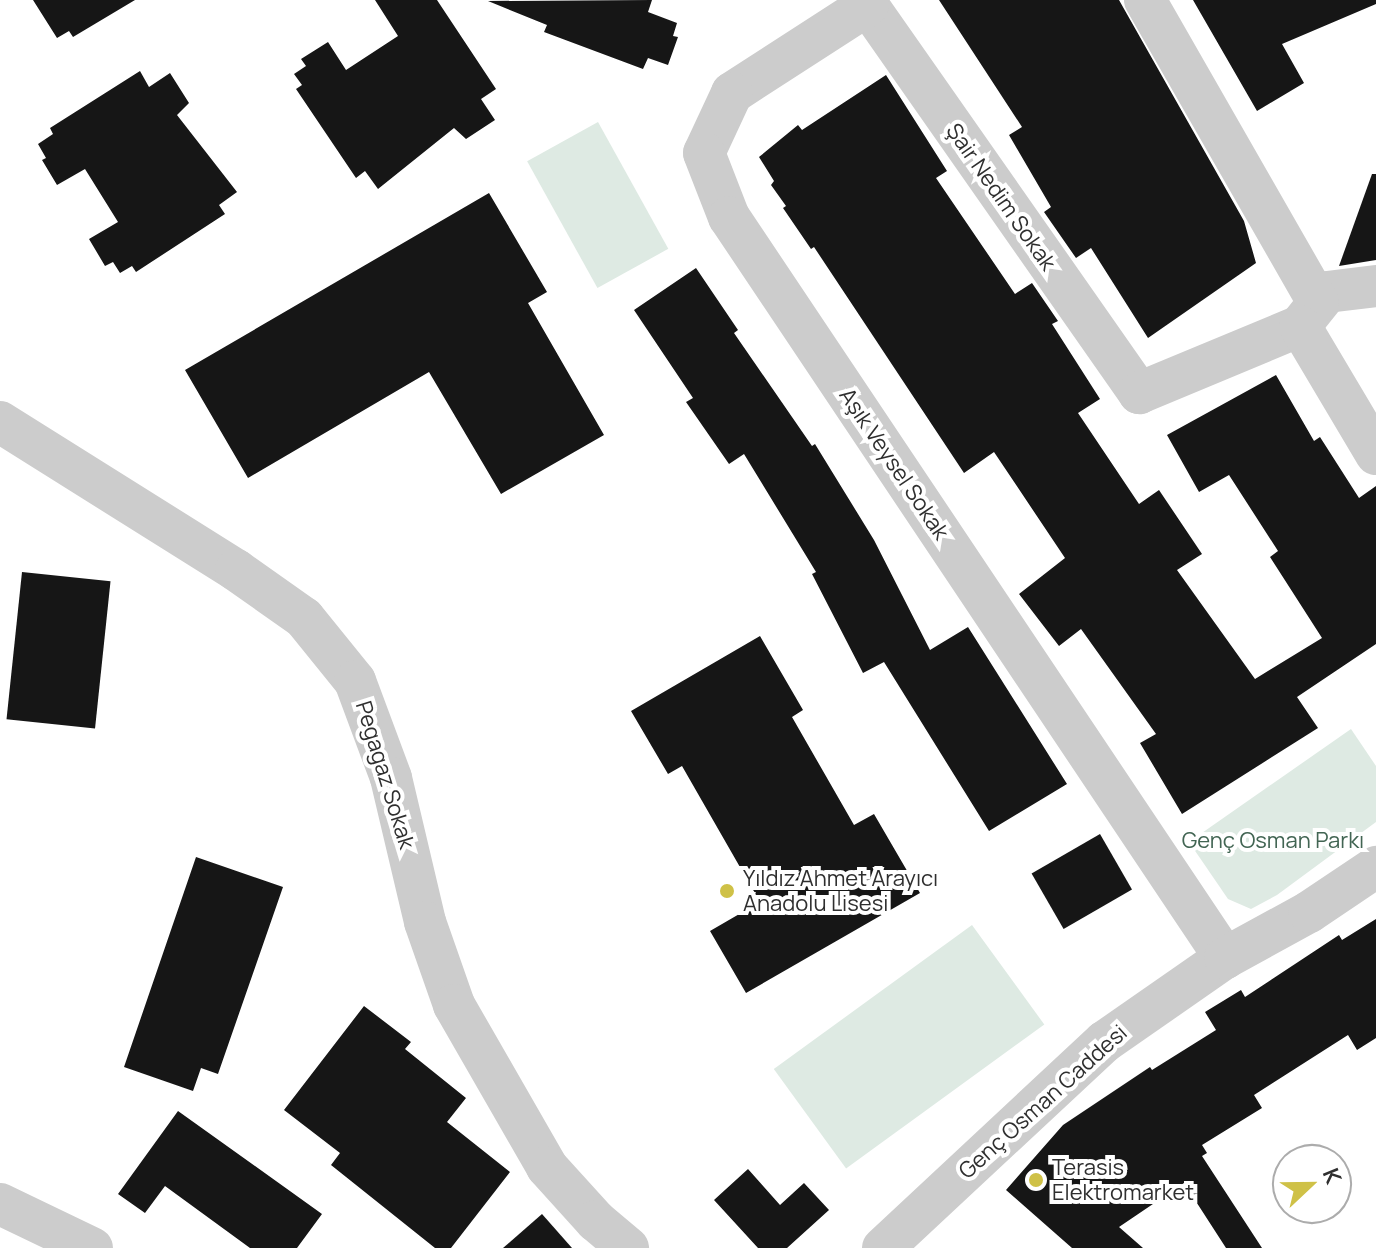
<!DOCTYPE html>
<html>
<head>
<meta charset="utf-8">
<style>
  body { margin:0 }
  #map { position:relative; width:1376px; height:1248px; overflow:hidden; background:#fff; font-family:Manrope,sans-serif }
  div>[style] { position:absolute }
  .green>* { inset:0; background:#deeae3; transform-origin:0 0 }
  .building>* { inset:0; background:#161616; transform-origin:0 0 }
  .minor>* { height:42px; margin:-21px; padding:0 21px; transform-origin:21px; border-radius:21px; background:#ccc }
  .dots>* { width:22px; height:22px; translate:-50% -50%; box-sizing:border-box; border:4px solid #fff; border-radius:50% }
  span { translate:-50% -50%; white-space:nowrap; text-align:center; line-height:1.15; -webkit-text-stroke:8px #fff; paint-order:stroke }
  .street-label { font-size:22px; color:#2f2f2f }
  .park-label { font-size:22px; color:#426553 }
  .poi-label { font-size:22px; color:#2f2f2f }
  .left { translate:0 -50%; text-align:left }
  .north { position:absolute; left:1272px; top:1144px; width:80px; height:80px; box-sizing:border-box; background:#fff; border:2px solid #acacac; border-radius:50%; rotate:68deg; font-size:22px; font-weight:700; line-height:32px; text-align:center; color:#2f2f2f }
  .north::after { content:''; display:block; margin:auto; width:28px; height:36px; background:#cfc147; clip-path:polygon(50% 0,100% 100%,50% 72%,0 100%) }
</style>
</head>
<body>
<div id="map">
  <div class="green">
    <i style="left:598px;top:122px;width:145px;height:81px;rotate:61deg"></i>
    <i style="clip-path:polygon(1351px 729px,1376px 766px,1376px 822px,1277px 895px,1251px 909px,1228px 899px,1189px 842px)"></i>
    <i style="left:972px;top:925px;width:123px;height:245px;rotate:54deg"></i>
  </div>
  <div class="building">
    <i style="clip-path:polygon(33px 0,135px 0,73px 37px,69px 31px,57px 38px)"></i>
    <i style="clip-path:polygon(375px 0,437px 0,496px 89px,481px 99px,495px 120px,466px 139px,454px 128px,378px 189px,365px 171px,356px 178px,296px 89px,302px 85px,294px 74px,306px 66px,301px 59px,328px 42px,346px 70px,398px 36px)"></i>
    <i style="clip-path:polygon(652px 0,648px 12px,677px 23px,673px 36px,678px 37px,668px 65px,648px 58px,643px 69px,544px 32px,547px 25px,488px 1px)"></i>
    <i style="clip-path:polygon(939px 0,1119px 0,1244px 221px,1256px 263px,1148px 338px,1091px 248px,1076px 258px,1044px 212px,1051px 207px,1009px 135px,1022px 127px)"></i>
    <i style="clip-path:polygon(1193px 0,1376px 0,1376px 4px,1282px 44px,1304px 83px,1257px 111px)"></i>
    <i style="clip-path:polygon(140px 71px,149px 87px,170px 73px,189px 103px,177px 115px,237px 192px,219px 205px,225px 214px,136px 272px,132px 266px,120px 273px,113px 262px,105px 266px,89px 239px,118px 222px,85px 169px,57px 185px,42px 160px,46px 158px,38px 144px,53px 134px,50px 128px)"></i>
    <i style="clip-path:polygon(886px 75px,947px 171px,936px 178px,1015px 294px,1032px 283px,1058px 321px,1052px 324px,1100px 399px,1078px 413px,1139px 504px,1159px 490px,1202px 554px,1177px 570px,1255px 679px,1322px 638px,1270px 557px,1278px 551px,1229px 475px,1199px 492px,1167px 435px,1276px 375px,1314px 441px,1320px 437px,1359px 498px,1376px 486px,1376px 644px,1297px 697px,1318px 728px,1182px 814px,1140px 743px,1156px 734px,1081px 629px,1059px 646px,1019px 594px,1065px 558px,994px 452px,964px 473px,814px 247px,811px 249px,783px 208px,786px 206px,771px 185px,774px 181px,759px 157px,798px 125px,802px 130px)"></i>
    <i style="clip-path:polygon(1372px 174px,1376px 174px,1376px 260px,1339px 266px)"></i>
    <i style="clip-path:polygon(489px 193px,547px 292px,528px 303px,604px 435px,501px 494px,429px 372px,248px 478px,185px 370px)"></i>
    <i style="clip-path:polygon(696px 268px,738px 330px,734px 333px,812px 446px,815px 444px,874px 540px,930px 650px,968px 627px,1067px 784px,989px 831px,884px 662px,863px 673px,812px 574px,816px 572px,744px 454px,729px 464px,686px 402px,693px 398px,634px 310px)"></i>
    <i style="left:22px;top:572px;width:89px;height:148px;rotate:6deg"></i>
    <i style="clip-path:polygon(760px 636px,803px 710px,792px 717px,854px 825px,874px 814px,920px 893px,746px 993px,710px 931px,760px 902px,682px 766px,668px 774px,631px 711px)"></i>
    <i style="left:1100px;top:834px;width:64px;height:79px;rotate:60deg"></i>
    <i style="clip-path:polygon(196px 857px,283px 887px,218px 1074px,201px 1068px,193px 1091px,124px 1067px)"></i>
    <i style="clip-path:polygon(1376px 919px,1376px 1038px,1357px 1050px,1348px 1035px,1254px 1095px,1262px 1108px,1202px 1145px,1207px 1153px,1202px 1156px,1262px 1248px,1226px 1248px,1184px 1183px,1119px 1227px,1143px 1248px,1072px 1248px,1006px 1190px,1063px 1125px,1150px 1067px,1152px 1070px,1216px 1030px,1205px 1012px,1241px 990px,1245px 997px,1339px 935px,1342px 940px)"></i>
    <i style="clip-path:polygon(364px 1006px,411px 1042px,405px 1049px,466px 1098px,447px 1122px,510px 1172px,451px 1248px,435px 1248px,331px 1165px,340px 1153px,284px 1110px)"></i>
    <i style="clip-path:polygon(178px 1111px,322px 1214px,297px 1248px,250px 1248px,165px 1186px,145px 1213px,118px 1194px)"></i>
    <i style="clip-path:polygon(748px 1169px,780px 1205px,804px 1183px,829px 1210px,787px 1248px,758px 1248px,714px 1200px)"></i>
    <i style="clip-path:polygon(542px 1214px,572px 1248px,503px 1248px)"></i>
  </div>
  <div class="minor">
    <i style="left:864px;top:0;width:480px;rotate:55deg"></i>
    <i style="left:1139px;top:393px;width:174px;rotate:-22.6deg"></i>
    <i style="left:1300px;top:326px;width:43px;rotate:-51.5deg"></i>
    <i style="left:1327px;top:292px;width:49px;rotate:-7deg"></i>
    <i style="left:1145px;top:0;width:348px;rotate:60.2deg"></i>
    <i style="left:868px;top:5px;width:162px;rotate:147.1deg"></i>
    <i style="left:732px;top:93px;width:66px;rotate:115deg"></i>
    <i style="left:704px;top:153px;width:69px;rotate:68.7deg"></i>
    <i style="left:729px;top:217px;width:892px;rotate:56.2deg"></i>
    <i style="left:1300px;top:326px;width:149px;rotate:59.3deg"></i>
    <i style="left:0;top:422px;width:279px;rotate:32.1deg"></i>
    <i style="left:236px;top:570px;width:83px;rotate:35.2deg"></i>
    <i style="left:304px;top:618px;width:81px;rotate:51deg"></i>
    <i style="left:355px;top:681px;width:103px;rotate:69.6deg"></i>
    <i style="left:391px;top:778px;width:148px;rotate:76.7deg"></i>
    <i style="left:425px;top:922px;width:88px;rotate:70.7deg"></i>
    <i style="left:454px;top:1005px;width:187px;rotate:60.1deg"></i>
    <i style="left:547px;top:1167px;width:73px;rotate:47.8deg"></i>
    <i style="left:596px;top:1221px;width:42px;rotate:40.2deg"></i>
    <i style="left:0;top:1204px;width:102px;rotate:25.6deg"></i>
    <i style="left:883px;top:1248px;width:302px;rotate:-43deg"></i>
    <i style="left:1104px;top:1042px;width:147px;rotate:-34.8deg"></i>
    <i style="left:1225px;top:958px;width:96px;rotate:-28.7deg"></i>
    <i style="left:1309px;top:912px;width:81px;rotate:-33.9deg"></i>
  </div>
  <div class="dots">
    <i style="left:727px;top:891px;background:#cfc147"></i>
    <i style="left:1036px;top:1180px;background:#cfc147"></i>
  </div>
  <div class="street-label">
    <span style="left:1001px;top:197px;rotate:55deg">Şair Nedim Sokak</span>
    <span style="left:894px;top:464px;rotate:56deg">Aşık Veysel Sokak</span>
    <span style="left:385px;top:775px;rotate:73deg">Pegagaz Sokak</span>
    <span style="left:1043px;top:1102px;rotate:-42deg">Genç Osman Caddesi</span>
  </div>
  <div class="park-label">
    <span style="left:1273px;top:841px">Genç Osman Parkı</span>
  </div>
  <div class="poi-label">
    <span class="left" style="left:743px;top:891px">Yıldız Ahmet Arayıcı<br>Anadolu Lisesi</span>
    <span class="left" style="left:1052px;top:1180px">Terasis<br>Elektromarket</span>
  </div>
  <div class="north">K</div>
</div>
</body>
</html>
